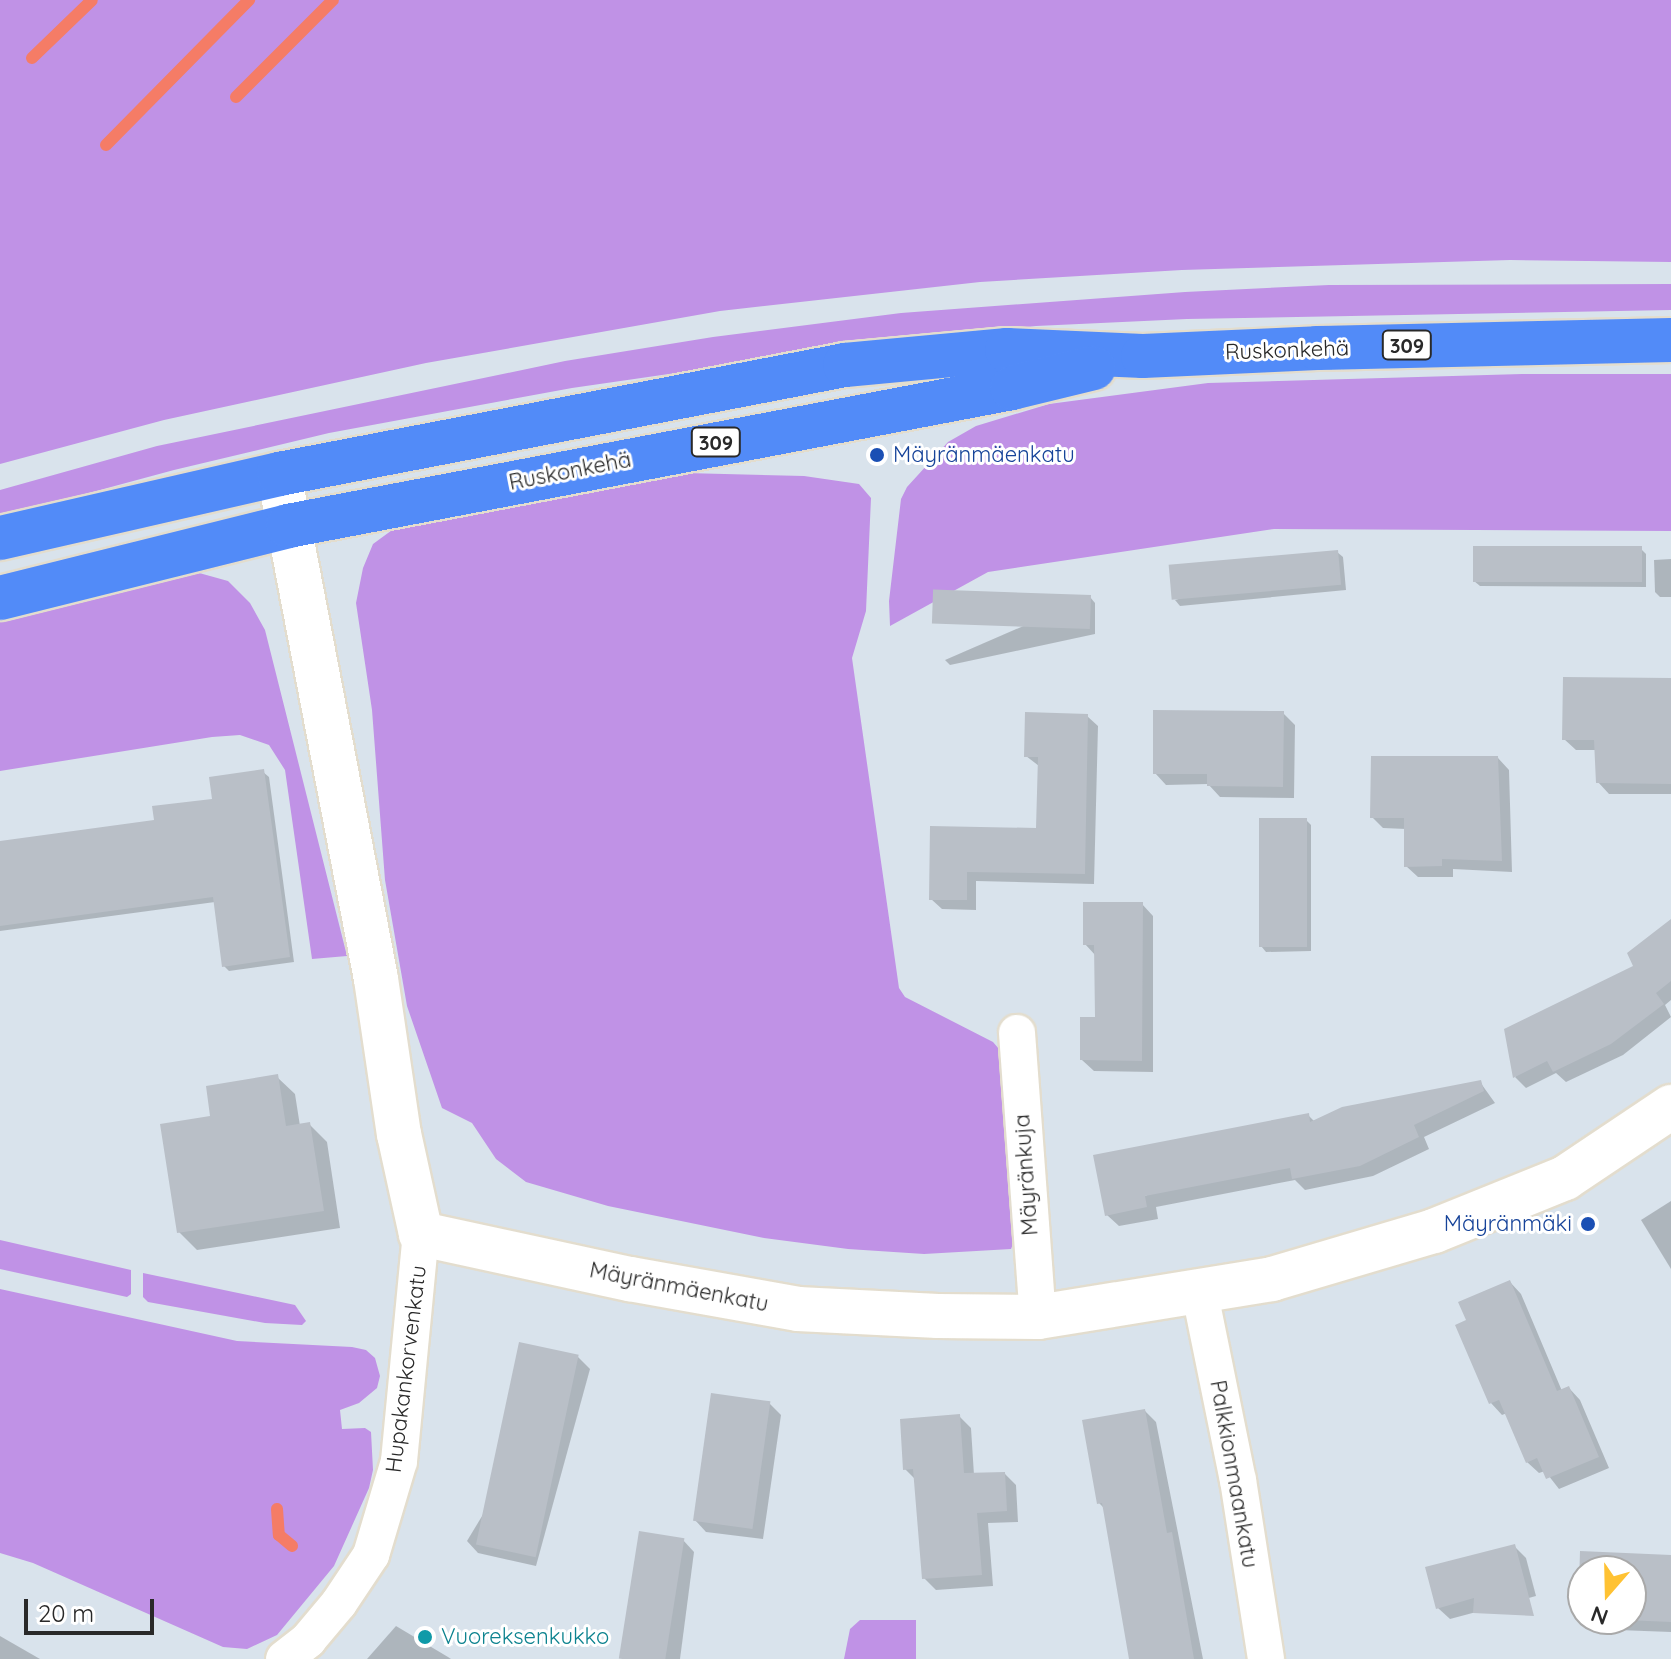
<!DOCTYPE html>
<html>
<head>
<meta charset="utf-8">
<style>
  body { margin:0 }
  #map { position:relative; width:1671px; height:1659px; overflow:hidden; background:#d9e3ec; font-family:Quicksand,sans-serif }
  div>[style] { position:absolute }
  .green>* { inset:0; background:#c092e6 }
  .shadow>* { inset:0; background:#0003 }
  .stream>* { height:12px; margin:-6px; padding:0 6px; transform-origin:6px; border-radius:6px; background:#f57c66 }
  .building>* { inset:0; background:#b9bfc7; transform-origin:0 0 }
  .roads { filter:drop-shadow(2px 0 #e3ddce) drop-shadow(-2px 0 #e3ddce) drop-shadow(0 2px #e3ddce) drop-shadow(0 -2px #e3ddce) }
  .street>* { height:36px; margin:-18px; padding:0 18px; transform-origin:18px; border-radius:18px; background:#fff }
  .secondary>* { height:44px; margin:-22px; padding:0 22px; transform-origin:22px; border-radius:22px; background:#fff }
  .primary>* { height:44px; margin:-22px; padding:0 22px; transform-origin:22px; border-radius:22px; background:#528bf8 }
  .dots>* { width:22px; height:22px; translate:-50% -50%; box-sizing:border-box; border:4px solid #fff; border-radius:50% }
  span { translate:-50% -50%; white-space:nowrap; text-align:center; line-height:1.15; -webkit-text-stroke:6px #fff; paint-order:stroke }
  .shield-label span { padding:2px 6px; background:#fff; border:2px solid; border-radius:6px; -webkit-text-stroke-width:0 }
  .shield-label { font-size:20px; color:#292929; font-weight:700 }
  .street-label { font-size:22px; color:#292929 }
  .transit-label { font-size:22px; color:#164399 }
  .left { translate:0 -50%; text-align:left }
  .right { translate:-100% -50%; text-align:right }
  .culture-label { font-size:22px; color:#0d838f }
  .north { position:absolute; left:1567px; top:1555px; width:80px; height:80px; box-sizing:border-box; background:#fff; border:2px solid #a9a9a9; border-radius:50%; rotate:200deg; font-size:22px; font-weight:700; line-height:32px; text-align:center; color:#292929 }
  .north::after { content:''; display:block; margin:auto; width:28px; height:36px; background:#ffc233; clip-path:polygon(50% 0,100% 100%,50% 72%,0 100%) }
  .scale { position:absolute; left:24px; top:1599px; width:130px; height:36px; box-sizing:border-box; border:4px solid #292929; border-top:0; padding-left:10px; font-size:24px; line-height:28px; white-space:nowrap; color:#292929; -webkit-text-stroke:6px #fff; paint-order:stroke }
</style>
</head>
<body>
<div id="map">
  <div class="green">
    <i style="clip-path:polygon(0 0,1671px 0,1671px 262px,1510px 260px,1182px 270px,980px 282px,720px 311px,426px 363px,164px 420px,0 464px)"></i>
    <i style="clip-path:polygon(1671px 284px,1671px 310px,1187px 319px,1036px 326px,904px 340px,572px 388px,329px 433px,174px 470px,0 517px,0 490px,157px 446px,565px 361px,713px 337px,901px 313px,1185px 292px,1329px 285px)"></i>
    <i style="clip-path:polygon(1522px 374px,1671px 374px,1671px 531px,1274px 529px,988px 572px,890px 626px,889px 601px,901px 499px,907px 487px,948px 442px,976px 426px,1049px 404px,1208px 383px)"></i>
    <i style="clip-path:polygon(685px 473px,804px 476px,859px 484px,871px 498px,866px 611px,852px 658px,899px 988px,905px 997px,993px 1042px,999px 1049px,1015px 1239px,1011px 1249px,924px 1254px,848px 1249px,764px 1238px,608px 1206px,526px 1182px,496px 1159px,472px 1123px,442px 1108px,407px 1006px,385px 880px,372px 710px,356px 603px,363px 568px,373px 544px,399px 525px)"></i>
    <i style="clip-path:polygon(192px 571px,228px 581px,250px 603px,265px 630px,347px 956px,312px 959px,285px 770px,269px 745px,240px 735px,212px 737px,0 771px,0 616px)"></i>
    <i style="clip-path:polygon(0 1240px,131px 1270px,131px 1294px,127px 1297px,0 1269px)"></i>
    <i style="clip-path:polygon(143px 1273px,295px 1305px,306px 1321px,302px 1325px,265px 1323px,148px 1302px,143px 1297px)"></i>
    <i style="clip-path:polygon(0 1289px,237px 1341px,352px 1347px,366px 1350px,375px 1358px,380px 1376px,377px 1388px,359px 1403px,340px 1410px,342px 1429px,365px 1428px,371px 1432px,373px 1470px,369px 1488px,334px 1566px,277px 1635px,247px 1649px,223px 1647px,33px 1563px,0 1553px)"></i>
    <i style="clip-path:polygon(860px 1620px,916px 1620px,916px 1659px,844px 1659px,850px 1629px)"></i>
  </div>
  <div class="shadow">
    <i style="clip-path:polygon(1641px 549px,1646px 554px,1646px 587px,1480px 586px,1474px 581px)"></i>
    <i style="clip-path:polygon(1337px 552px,1343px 557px,1346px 590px,1180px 606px,1175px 600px)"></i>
    <i style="clip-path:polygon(1671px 559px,1671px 597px,1660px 597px,1655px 592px,1654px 560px)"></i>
    <i style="clip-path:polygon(1090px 597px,1095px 603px,1095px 634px,950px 665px,945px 660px)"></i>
    <i style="clip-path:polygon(1671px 680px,1671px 794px,1609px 794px,1598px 782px,1597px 750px,1576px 750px,1564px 739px)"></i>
    <i style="clip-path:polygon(1283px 713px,1295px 725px,1294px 798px,1220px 797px,1208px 784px,1166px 785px,1155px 773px)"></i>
    <i style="clip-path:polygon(1087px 716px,1098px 726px,1094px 884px,976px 881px,976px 910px,942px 909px,931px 899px,932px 828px,1038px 830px,1039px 766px,1026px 756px)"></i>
    <i style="clip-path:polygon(1498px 758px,1509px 770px,1512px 872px,1453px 869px,1453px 877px,1418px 877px,1406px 866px,1406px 829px,1383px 828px,1372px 817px)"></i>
    <i style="clip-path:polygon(263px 772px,269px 777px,294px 962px,229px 971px,224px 966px,215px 902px,0 931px,0 843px,156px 821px,214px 800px)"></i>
    <i style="clip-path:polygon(1306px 820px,1311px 825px,1311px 951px,1266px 952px,1261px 946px)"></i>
    <i style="clip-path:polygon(1142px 904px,1153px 916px,1153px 1072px,1094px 1071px,1082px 1060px,1097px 1019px,1096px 956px,1085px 944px)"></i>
    <i style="clip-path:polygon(1671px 922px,1671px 1000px,1665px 1005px,1671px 1017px,1623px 1055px,1566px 1082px,1556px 1073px,1526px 1088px,1515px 1077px,1635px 967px)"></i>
    <i style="clip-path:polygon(277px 1077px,295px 1094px,300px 1126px,309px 1124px,327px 1142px,340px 1228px,197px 1250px,179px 1232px,213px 1118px)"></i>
    <i style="clip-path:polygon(1480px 1082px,1495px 1103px,1424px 1137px,1429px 1149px,1373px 1176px,1305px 1190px,1295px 1180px,1156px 1207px,1158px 1219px,1119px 1226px,1107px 1215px,1308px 1115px,1315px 1122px)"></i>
    <i style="clip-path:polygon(1671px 1201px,1671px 1269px,1641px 1220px)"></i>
    <i style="clip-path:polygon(1510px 1282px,1521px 1294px,1562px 1391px,1569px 1388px,1580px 1400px,1609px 1468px,1559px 1489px,1545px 1471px,1539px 1473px,1527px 1462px,1507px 1413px,1502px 1415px,1491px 1403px,1469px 1321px)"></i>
    <i style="clip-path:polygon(578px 1357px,590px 1369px,536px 1566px,478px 1553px,467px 1541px)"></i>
    <i style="clip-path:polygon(769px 1403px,781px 1415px,763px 1539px,706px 1532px,695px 1520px)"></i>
    <i style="clip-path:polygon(1145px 1411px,1156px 1422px,1203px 1659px,1132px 1659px,1106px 1510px,1099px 1503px)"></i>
    <i style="clip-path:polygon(959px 1416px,971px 1428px,974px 1475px,1005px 1474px,1016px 1485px,1018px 1522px,988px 1523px,993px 1586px,936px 1590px,924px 1578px,915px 1479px,905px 1469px)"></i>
    <i style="clip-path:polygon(683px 1540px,694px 1552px,680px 1659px,623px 1659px)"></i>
    <i style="clip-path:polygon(1514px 1546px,1526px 1558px,1536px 1596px,1450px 1619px,1438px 1608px)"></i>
    <i style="clip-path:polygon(evenodd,1582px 1553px,1671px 1557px,1671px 1632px,1591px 1629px,1580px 1617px,1582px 1553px,1583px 1571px,1631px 1571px,1631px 1619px,1583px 1619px,1583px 1571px)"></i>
    <i style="clip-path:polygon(396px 1626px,448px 1657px,451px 1659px,367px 1659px)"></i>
    <i style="clip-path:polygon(0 1636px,40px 1659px,0 1659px)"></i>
  </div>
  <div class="stream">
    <i style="left:32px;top:58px;width:83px;rotate:-44deg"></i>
    <i style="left:236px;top:97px;width:137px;rotate:-45deg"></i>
    <i style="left:106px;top:145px;width:204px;rotate:-45.4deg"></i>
    <i style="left:277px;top:1509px;width:26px;rotate:86deg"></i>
    <i style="left:279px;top:1535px;width:17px;rotate:40deg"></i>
  </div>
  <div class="building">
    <i style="left:1473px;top:546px;width:169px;height:36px"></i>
    <i style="left:1338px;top:550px;width:35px;height:170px;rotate:85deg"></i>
    <i style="left:1091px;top:595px;width:34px;height:158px;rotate:92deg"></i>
    <i style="clip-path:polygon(1563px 677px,1671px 678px,1671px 784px,1596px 783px,1594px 740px,1562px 740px)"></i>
    <i style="clip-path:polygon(1153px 710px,1284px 711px,1283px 787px,1207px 786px,1207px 774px,1153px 774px)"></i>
    <i style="clip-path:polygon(1025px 712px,1088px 714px,1085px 874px,967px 872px,967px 900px,929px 900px,930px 826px,1036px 828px,1038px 757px,1024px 757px)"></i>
    <i style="clip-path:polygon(1371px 756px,1498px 756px,1502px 861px,1442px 859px,1442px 866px,1404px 867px,1404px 818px,1370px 818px)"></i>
    <i style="clip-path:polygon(264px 769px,290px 957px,222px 967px,213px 897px,0 926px,0 841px,154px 820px,152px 806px,212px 799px,209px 777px)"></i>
    <i style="left:1259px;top:818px;width:48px;height:129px"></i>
    <i style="clip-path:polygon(1083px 902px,1143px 902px,1142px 1061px,1080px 1060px,1080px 1017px,1095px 1017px,1094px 945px,1083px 945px)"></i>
    <i style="clip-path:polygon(1671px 919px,1671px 981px,1656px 993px,1664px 1004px,1611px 1044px,1553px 1072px,1547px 1061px,1513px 1078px,1504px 1029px,1633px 966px,1627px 953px)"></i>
    <i style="clip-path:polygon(278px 1074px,286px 1126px,310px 1122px,324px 1211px,177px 1233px,160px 1124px,210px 1116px,206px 1086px)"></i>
    <i style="clip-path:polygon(1481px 1080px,1484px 1091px,1414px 1125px,1419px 1137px,1360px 1166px,1292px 1179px,1290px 1168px,1145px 1196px,1147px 1207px,1105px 1216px,1093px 1155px,1309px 1113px,1310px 1122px,1342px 1107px)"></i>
    <i style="clip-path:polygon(1510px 1280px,1557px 1391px,1569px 1386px,1599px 1457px,1546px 1479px,1537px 1458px,1526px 1463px,1499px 1400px,1489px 1404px,1455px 1325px,1466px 1320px,1458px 1302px)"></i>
    <i style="left:519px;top:1342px;width:61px;height:207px;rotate:12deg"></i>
    <i style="left:711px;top:1393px;width:60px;height:129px;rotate:8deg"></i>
    <i style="clip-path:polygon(1145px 1409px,1167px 1533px,1172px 1532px,1194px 1659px,1129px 1659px,1102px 1503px,1097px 1504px,1082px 1420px)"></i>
    <i style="clip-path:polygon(960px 1414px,964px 1473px,1005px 1472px,1007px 1511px,977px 1513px,982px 1575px,922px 1579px,913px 1469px,903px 1470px,900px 1419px)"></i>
    <i style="left:639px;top:1531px;width:46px;height:129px;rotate:9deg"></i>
    <i style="clip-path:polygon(1515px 1544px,1534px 1616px,1473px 1613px,1474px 1598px,1436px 1609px,1425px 1567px)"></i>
    <i style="clip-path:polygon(1580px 1551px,1671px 1555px,1671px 1622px,1602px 1619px,1631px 1619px,1631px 1571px,1583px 1571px,1583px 1618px,1578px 1618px)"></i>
  </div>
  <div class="roads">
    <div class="street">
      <i style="left:1017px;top:1033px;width:285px;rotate:85.8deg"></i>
      <i style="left:1199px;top:1289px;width:195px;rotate:78.5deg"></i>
      <i style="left:1238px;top:1480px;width:181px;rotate:81.1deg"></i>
      <i style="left:284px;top:1659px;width:31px;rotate:-38deg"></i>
      <i style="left:308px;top:1640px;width:48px;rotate:-50deg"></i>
      <i style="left:339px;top:1603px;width:58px;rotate:-56.3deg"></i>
      <i style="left:371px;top:1555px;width:98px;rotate:-73.4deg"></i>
      <i style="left:399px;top:1461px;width:228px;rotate:-84.5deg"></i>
    </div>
    <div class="secondary">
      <i style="left:279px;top:474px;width:514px;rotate:79.13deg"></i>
      <i style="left:376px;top:979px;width:157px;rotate:81.6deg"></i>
      <i style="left:399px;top:1134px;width:102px;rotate:77.6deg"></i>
      <i style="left:421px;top:1234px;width:214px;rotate:12.2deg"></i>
      <i style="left:630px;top:1279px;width:171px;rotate:10.1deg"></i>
      <i style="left:798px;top:1309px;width:140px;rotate:2.9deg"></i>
      <i style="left:938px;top:1316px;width:100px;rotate:0.6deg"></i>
      <i style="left:1038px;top:1317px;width:237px;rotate:-9.2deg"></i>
      <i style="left:1272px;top:1279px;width:169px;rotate:-16.5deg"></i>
      <i style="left:1434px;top:1231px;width:141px;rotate:-22deg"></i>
      <i style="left:1565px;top:1178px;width:128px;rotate:-33.8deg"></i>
    </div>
    <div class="primary">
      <i style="left:0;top:538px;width:286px;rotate:-12.9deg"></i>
      <i style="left:279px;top:474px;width:576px;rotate:-10.9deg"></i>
      <i style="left:845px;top:365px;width:163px;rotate:-5.3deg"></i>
      <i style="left:1007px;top:350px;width:136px;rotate:2.5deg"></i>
      <i style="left:1143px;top:356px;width:174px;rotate:-2.6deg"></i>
      <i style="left:1317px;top:348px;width:354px;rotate:-1.3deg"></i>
      <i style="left:0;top:598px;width:297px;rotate:-14deg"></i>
      <i style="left:288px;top:526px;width:737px;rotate:-10.79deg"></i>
      <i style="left:1012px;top:388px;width:84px;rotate:-13.7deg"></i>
    </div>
  </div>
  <div class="dots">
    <i style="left:877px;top:455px;background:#1a4fb4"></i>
    <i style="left:1588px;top:1224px;background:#1a4fb4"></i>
    <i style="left:425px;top:1637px;background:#0f9aa8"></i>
  </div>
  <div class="shield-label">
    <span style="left:1407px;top:345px">309</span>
    <span style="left:716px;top:442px">309</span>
  </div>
  <div class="street-label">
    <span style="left:1287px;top:350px;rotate:-2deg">Ruskonkehä</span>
    <span style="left:570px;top:471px;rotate:-11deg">Ruskonkehä</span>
    <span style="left:1026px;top:1175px;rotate:-94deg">Mäyränkuja</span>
    <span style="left:679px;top:1287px;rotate:11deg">Mäyränmäenkatu</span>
    <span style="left:406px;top:1369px;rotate:-83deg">Hupakankorvenkatu</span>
    <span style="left:1234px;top:1474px;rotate:80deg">Palkkionmaankatu</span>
  </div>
  <div class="transit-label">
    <span class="left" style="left:893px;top:455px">Mäyränmäenkatu</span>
    <span class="right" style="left:1572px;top:1224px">Mäyränmäki</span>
  </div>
  <div class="culture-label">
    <span class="left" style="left:441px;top:1637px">Vuoreksenkukko</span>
  </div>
  <div class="north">N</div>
  <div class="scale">20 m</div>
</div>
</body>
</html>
